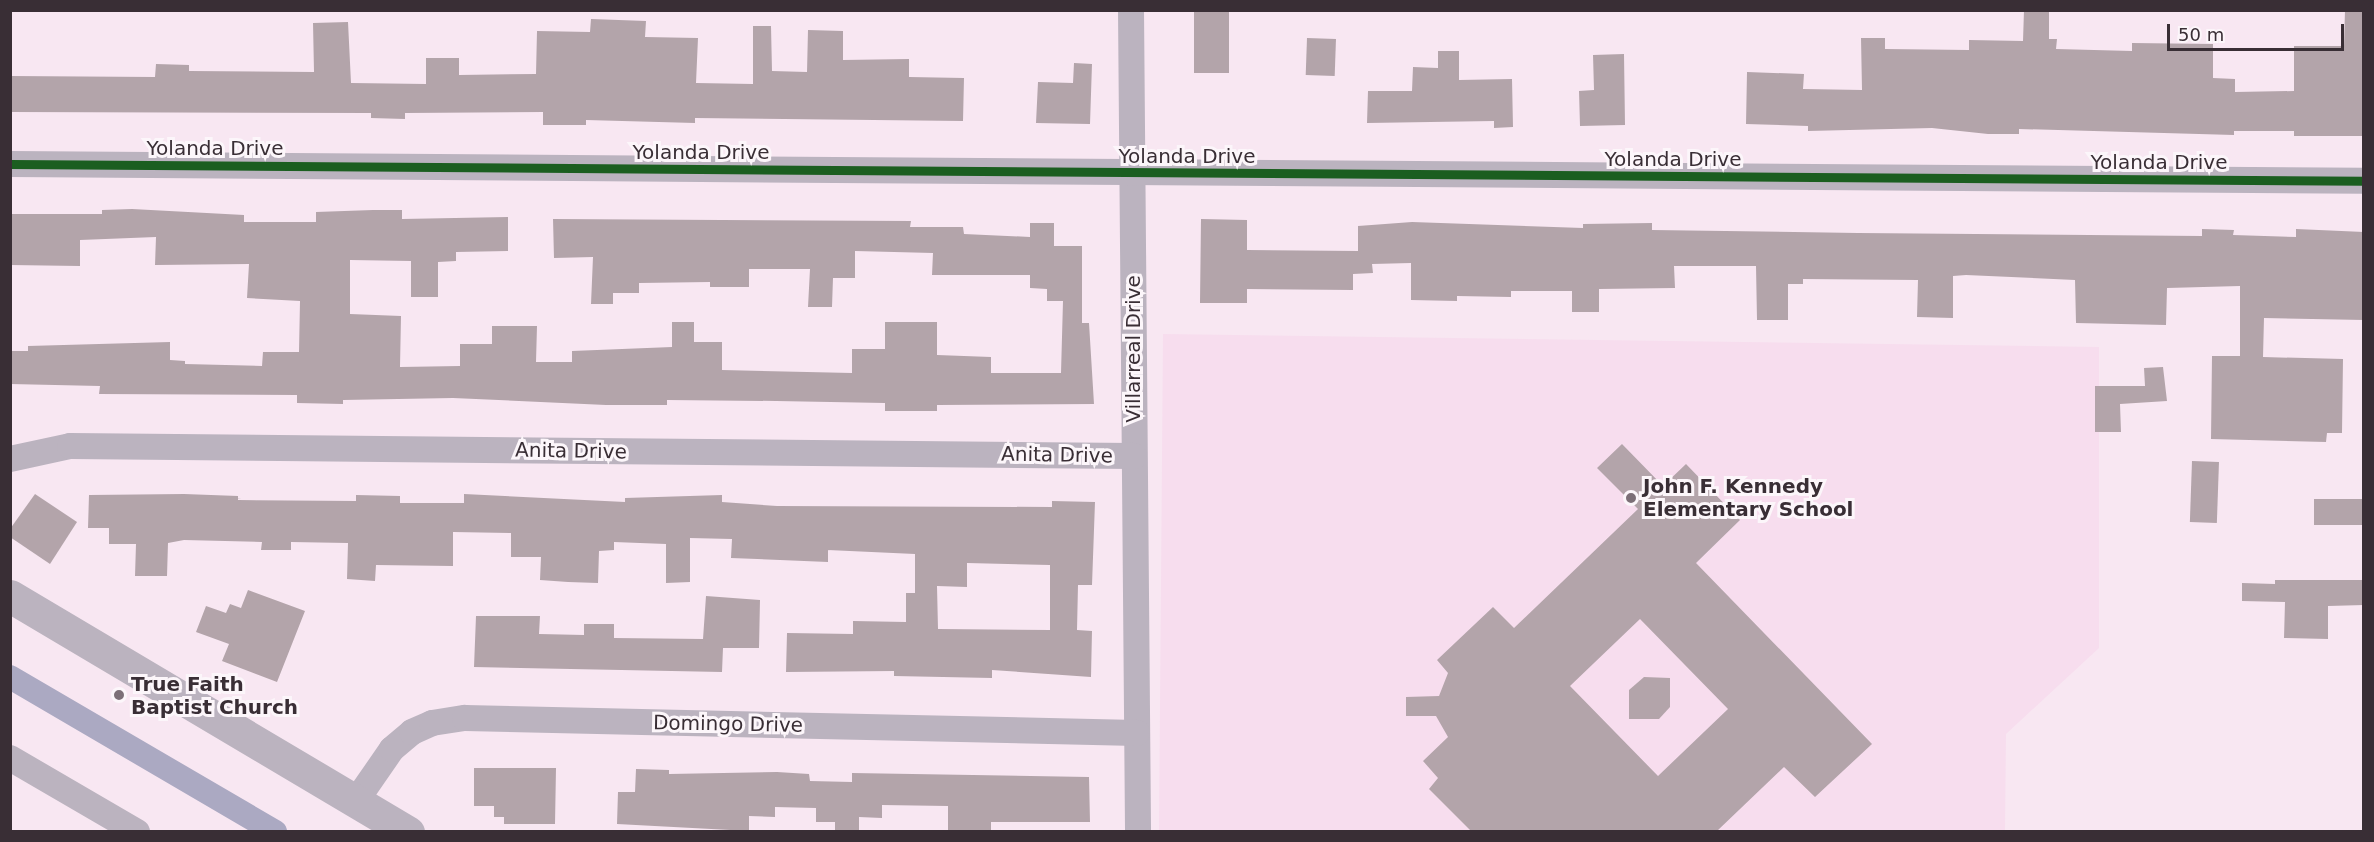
<!DOCTYPE html>
<html>
<head>
<meta charset="utf-8">
<style>
  body { margin:0 }
  #map { position:relative; width:2374px; height:842px; overflow:hidden; background:#f8e7f2; font-family:"DejaVu Sans",sans-serif }
  div>[style] { position:absolute }
  .built>* { inset:0; background:#f7ddee }
  .canal>* { height:24px; margin:-12px; padding:0 12px; transform-origin:12px; border-radius:12px; background:#aba9c2 }
  .building>* { inset:0; background:#b3a4aa; transform-origin:0 0 }
  .minor>* { height:26px; margin:-13px; padding:0 13px; transform-origin:13px; border-radius:13px; background:#bbb3bf }
  .tertiary>* { height:33px; margin:-16.5px; padding:0 16.5px; transform-origin:16.5px; border-radius:16.5px; background:#bbb3bf }
  .cycleway>* { height:9px; margin:-4.5px; padding:0 4.5px; transform-origin:4.5px; border-radius:4.5px; background:#1b5e20 }
  .dots>* { width:16px; height:16px; translate:-50% -50%; box-sizing:border-box; border:3px solid #fcf6fa; border-radius:50% }
  span { translate:-50% -50%; white-space:nowrap; text-align:center; line-height:1.15; -webkit-text-stroke:6px #fcf6fa; paint-order:stroke }
  .street-label { font-size:20px; color:#392e35 }
  .poi-label { font-size:20px; color:#392e35; font-weight:700 }
  .left { translate:0 -50%; text-align:left }
  .frame { position:absolute; inset:0; border:12px solid #392e35; pointer-events:none }
  .scale { position:absolute; left:2167px; top:24px; width:177px; height:27px; box-sizing:border-box; border:3px solid #392e35; border-top:0; padding-left:8px; font-size:18px; line-height:21px; white-space:nowrap; color:#392e35; -webkit-text-stroke:4px #fcf6fa; paint-order:stroke }
</style>
</head>
<body>
<div id="map">
  <div class="built">
    <i style="clip-path:polygon(1163px 334px,2099px 347px,2099px 648px,2006px 734px,2005px 831px,1159px 832px)"></i>
  </div>
  <div class="canal">
    <i style="left:10px;top:677px;width:307px;rotate:30.3deg"></i>
  </div>
  <div class="building">
    <i style="left:1194px;top:10px;width:35px;height:63px"></i>
    <i style="clip-path:polygon(2024px 10px,2049px 10px,2049px 39px,2057px 39px,2056px 49px,2132px 51px,2132px 43px,2213px 44px,2213px 78px,2235px 79px,2235px 92px,2294px 91px,2294px 46px,2344px 46px,2345px 10px,2364px 10px,2364px 136px,2294px 136px,2294px 131px,2234px 131px,2234px 135px,2019px 129px,2019px 134px,1988px 134px,1932px 128px,1808px 131px,1808px 126px,1746px 124px,1747px 72px,1804px 74px,1803px 89px,1862px 90px,1861px 38px,1885px 38px,1885px 49px,1969px 50px,1969px 40px,2023px 41px)"></i>
    <i style="clip-path:polygon(591px 19px,646px 21px,645px 37px,698px 38px,696px 83px,753px 84px,753px 26px,771px 26px,772px 71px,807px 72px,808px 30px,843px 31px,843px 60px,909px 59px,909px 77px,964px 78px,963px 121px,695px 118px,695px 123px,586px 120px,586px 125px,543px 125px,543px 112px,405px 113px,405px 119px,371px 118px,371px 113px,10px 112px,10px 76px,155px 77px,156px 64px,189px 65px,189px 71px,314px 72px,313px 23px,348px 22px,351px 83px,426px 84px,426px 58px,459px 58px,459px 75px,536px 74px,537px 31px,590px 32px)"></i>
    <i style="left:1307px;top:38px;width:29px;height:37px;rotate:2deg"></i>
    <i style="clip-path:polygon(1438px 51px,1459px 51px,1459px 80px,1512px 79px,1513px 127px,1494px 128px,1494px 121px,1367px 123px,1368px 91px,1412px 91px,1413px 67px,1438px 68px)"></i>
    <i style="clip-path:polygon(1624px 54px,1625px 125px,1580px 126px,1579px 91px,1594px 90px,1593px 55px)"></i>
    <i style="clip-path:polygon(1074px 63px,1092px 64px,1090px 124px,1036px 123px,1038px 82px,1073px 83px)"></i>
    <i style="clip-path:polygon(132px 209px,244px 215px,244px 222px,316px 222px,316px 212px,373px 210px,402px 210px,402px 219px,508px 217px,508px 251px,456px 252px,456px 261px,438px 262px,438px 297px,411px 297px,411px 261px,350px 260px,350px 314px,401px 316px,400px 367px,460px 366px,460px 344px,492px 344px,492px 326px,537px 326px,536px 362px,572px 362px,572px 351px,672px 347px,672px 322px,694px 322px,694px 342px,722px 342px,722px 370px,852px 373px,852px 349px,885px 349px,885px 322px,937px 322px,937px 355px,991px 357px,991px 373px,1061px 373px,1063px 301px,1047px 301px,1047px 289px,1030px 288px,1030px 275px,932px 275px,933px 253px,855px 251px,855px 278px,833px 278px,832px 307px,808px 307px,810px 269px,749px 269px,749px 287px,710px 287px,710px 282px,639px 283px,639px 293px,613px 293px,613px 304px,591px 304px,593px 257px,554px 258px,553px 219px,911px 221px,910px 227px,963px 227px,964px 234px,1030px 237px,1030px 223px,1054px 223px,1054px 246px,1082px 246px,1082px 323px,1089px 323px,1094px 404px,937px 405px,937px 411px,885px 411px,885px 403px,776px 401px,667px 400px,667px 405px,606px 405px,453px 398px,343px 400px,343px 404px,297px 403px,297px 395px,99px 394px,100px 386px,10px 384px,10px 351px,28px 351px,28px 346px,170px 342px,170px 360px,185px 361px,185px 364px,262px 366px,263px 352px,299px 352px,300px 301px,247px 298px,249px 264px,155px 265px,156px 237px,80px 240px,80px 266px,10px 265px,10px 214px,102px 214px,102px 210px)"></i>
    <i style="clip-path:polygon(1201px 219px,1247px 220px,1247px 250px,1358px 251px,1358px 226px,1412px 222px,1583px 228px,1583px 224px,1652px 223px,1652px 230px,1858px 233px,2202px 236px,2202px 229px,2234px 230px,2233px 235px,2296px 237px,2296px 229px,2364px 232px,2364px 320px,2264px 318px,2263px 357px,2343px 359px,2342px 433px,2327px 433px,2326px 442px,2211px 439px,2212px 356px,2240px 356px,2240px 286px,2167px 288px,2166px 325px,2076px 323px,2075px 280px,1966px 275px,1953px 276px,1953px 318px,1917px 317px,1918px 280px,1803px 279px,1803px 284px,1788px 284px,1788px 320px,1757px 320px,1756px 266px,1674px 266px,1675px 288px,1599px 289px,1599px 312px,1572px 312px,1572px 291px,1511px 291px,1511px 297px,1457px 296px,1457px 301px,1411px 300px,1411px 263px,1372px 264px,1373px 273px,1353px 274px,1353px 290px,1247px 289px,1247px 303px,1200px 303px)"></i>
    <i style="clip-path:polygon(2163px 367px,2167px 401px,2120px 404px,2121px 432px,2095px 432px,2095px 386px,2145px 386px,2144px 368px)"></i>
    <i style="clip-path:polygon(evenodd,1622px 444px,1663px 486px,1686px 464px,1740px 520px,1696px 563px,1872px 744px,1815px 797px,1784px 767px,1717px 831px,1471px 831px,1429px 789px,1438px 778px,1423px 761px,1448px 737px,1436px 716px,1406px 716px,1406px 697px,1439px 696px,1448px 673px,1437px 660px,1493px 607px,1514px 628px,1638px 509px,1597px 468px,1622px 444px,1640px 619px,1728px 709px,1658px 776px,1570px 686px,1640px 619px)"></i>
    <i style="left:2192px;top:461px;width:27px;height:61px;rotate:2deg"></i>
    <i style="clip-path:polygon(35px 494px,77px 522px,50px 564px,10px 537px,10px 529px)"></i>
    <i style="clip-path:polygon(evenodd,184px 494px,238px 496px,238px 500px,356px 501px,356px 495px,400px 496px,400px 503px,464px 503px,464px 494px,625px 502px,625px 498px,722px 495px,722px 502px,777px 506px,1052px 507px,1052px 501px,1095px 502px,1092px 585px,1078px 585px,1077px 630px,1092px 631px,1091px 677px,992px 670px,992px 678px,894px 676px,894px 671px,786px 672px,787px 633px,853px 634px,853px 621px,906px 622px,906px 593px,915px 593px,915px 554px,828px 550px,828px 562px,731px 558px,732px 539px,690px 538px,690px 582px,666px 583px,666px 544px,614px 542px,614px 550px,599px 551px,598px 583px,568px 582px,540px 580px,541px 557px,511px 557px,511px 533px,453px 532px,453px 566px,376px 565px,375px 581px,347px 579px,348px 543px,291px 542px,291px 550px,261px 550px,262px 542px,184px 540px,168px 543px,167px 576px,135px 576px,136px 544px,109px 544px,109px 528px,88px 528px,89px 495px,184px 494px,967px 563px,1050px 565px,1050px 630px,938px 629px,937px 586px,967px 587px,967px 563px)"></i>
    <i style="left:2314px;top:499px;width:50px;height:26px"></i>
    <i style="clip-path:polygon(2275px 580px,2364px 580px,2364px 605px,2328px 606px,2328px 639px,2284px 638px,2285px 602px,2242px 601px,2242px 583px,2275px 584px)"></i>
    <i style="clip-path:polygon(248px 590px,305px 611px,277px 682px,222px 661px,229px 644px,196px 632px,206px 606px,226px 613px,230px 604px,241px 608px)"></i>
    <i style="clip-path:polygon(706px 596px,760px 600px,759px 648px,723px 648px,722px 672px,474px 667px,476px 616px,540px 616px,539px 634px,584px 635px,584px 624px,614px 624px,614px 638px,703px 639px)"></i>
    <i style="clip-path:polygon(1644px 677px,1670px 678px,1670px 707px,1659px 719px,1629px 719px,1629px 690px)"></i>
    <i style="clip-path:polygon(474px 768px,556px 768px,555px 824px,504px 824px,504px 817px,494px 817px,494px 806px,474px 806px)"></i>
    <i style="clip-path:polygon(636px 769px,669px 770px,669px 774px,777px 772px,809px 774px,810px 781px,852px 782px,852px 773px,1089px 777px,1090px 822px,991px 822px,991px 831px,948px 831px,948px 806px,882px 805px,882px 818px,859px 817px,859px 831px,835px 831px,835px 822px,816px 822px,816px 808px,775px 807px,775px 817px,749px 816px,749px 831px,617px 824px,618px 792px,635px 792px)"></i>
  </div>
  <div class="minor">
    <i style="left:1131px;top:10px;width:822px;rotate:89.51deg"></i>
    <i style="left:10px;top:164px;width:2354px;rotate:0.41deg"></i>
    <i style="left:10px;top:459px;width:61px;rotate:-12.2deg"></i>
    <i style="left:70px;top:446px;width:1064px;rotate:0.54deg"></i>
    <i style="left:10px;top:758px;width:147px;rotate:30.2deg"></i>
    <i style="left:356px;top:801px;width:63px;rotate:-55.3deg"></i>
    <i style="left:392px;top:749px;width:26px;rotate:-40deg"></i>
    <i style="left:412px;top:732px;width:22px;rotate:-24deg"></i>
    <i style="left:432px;top:723px;width:33px;rotate:-9deg"></i>
    <i style="left:465px;top:718px;width:672px;rotate:1.28deg"></i>
  </div>
  <div class="tertiary">
    <i style="left:10px;top:596px;width:463px;rotate:30.7deg"></i>
  </div>
  <div class="cycleway">
    <i style="left:10px;top:164px;width:2354px;rotate:0.41deg"></i>
  </div>
  <div class="dots">
    <i style="left:1631px;top:498px;background:#7c6f77"></i>
    <i style="left:119px;top:695px;background:#7c6f77"></i>
  </div>
  <div class="street-label">
    <span style="left:215px;top:148px">Yolanda Drive</span>
    <span style="left:701px;top:152px">Yolanda Drive</span>
    <span style="left:1187px;top:156px">Yolanda Drive</span>
    <span style="left:1673px;top:159px">Yolanda Drive</span>
    <span style="left:2159px;top:162px">Yolanda Drive</span>
    <span style="left:1133px;top:349px;rotate:-90deg">Villarreal Drive</span>
    <span style="left:571px;top:451px;rotate:1deg">Anita Drive</span>
    <span style="left:1057px;top:455px;rotate:1deg">Anita Drive</span>
    <span style="left:728px;top:724px;rotate:1deg">Domingo Drive</span>
  </div>
  <div class="poi-label">
    <span class="left" style="left:1643px;top:498px">John F. Kennedy<br>Elementary School</span>
    <span class="left" style="left:131px;top:696px">True Faith<br>Baptist Church</span>
  </div>
  <div class="frame"></div>
  <div class="scale">50 m</div>
</div>
</body>
</html>
